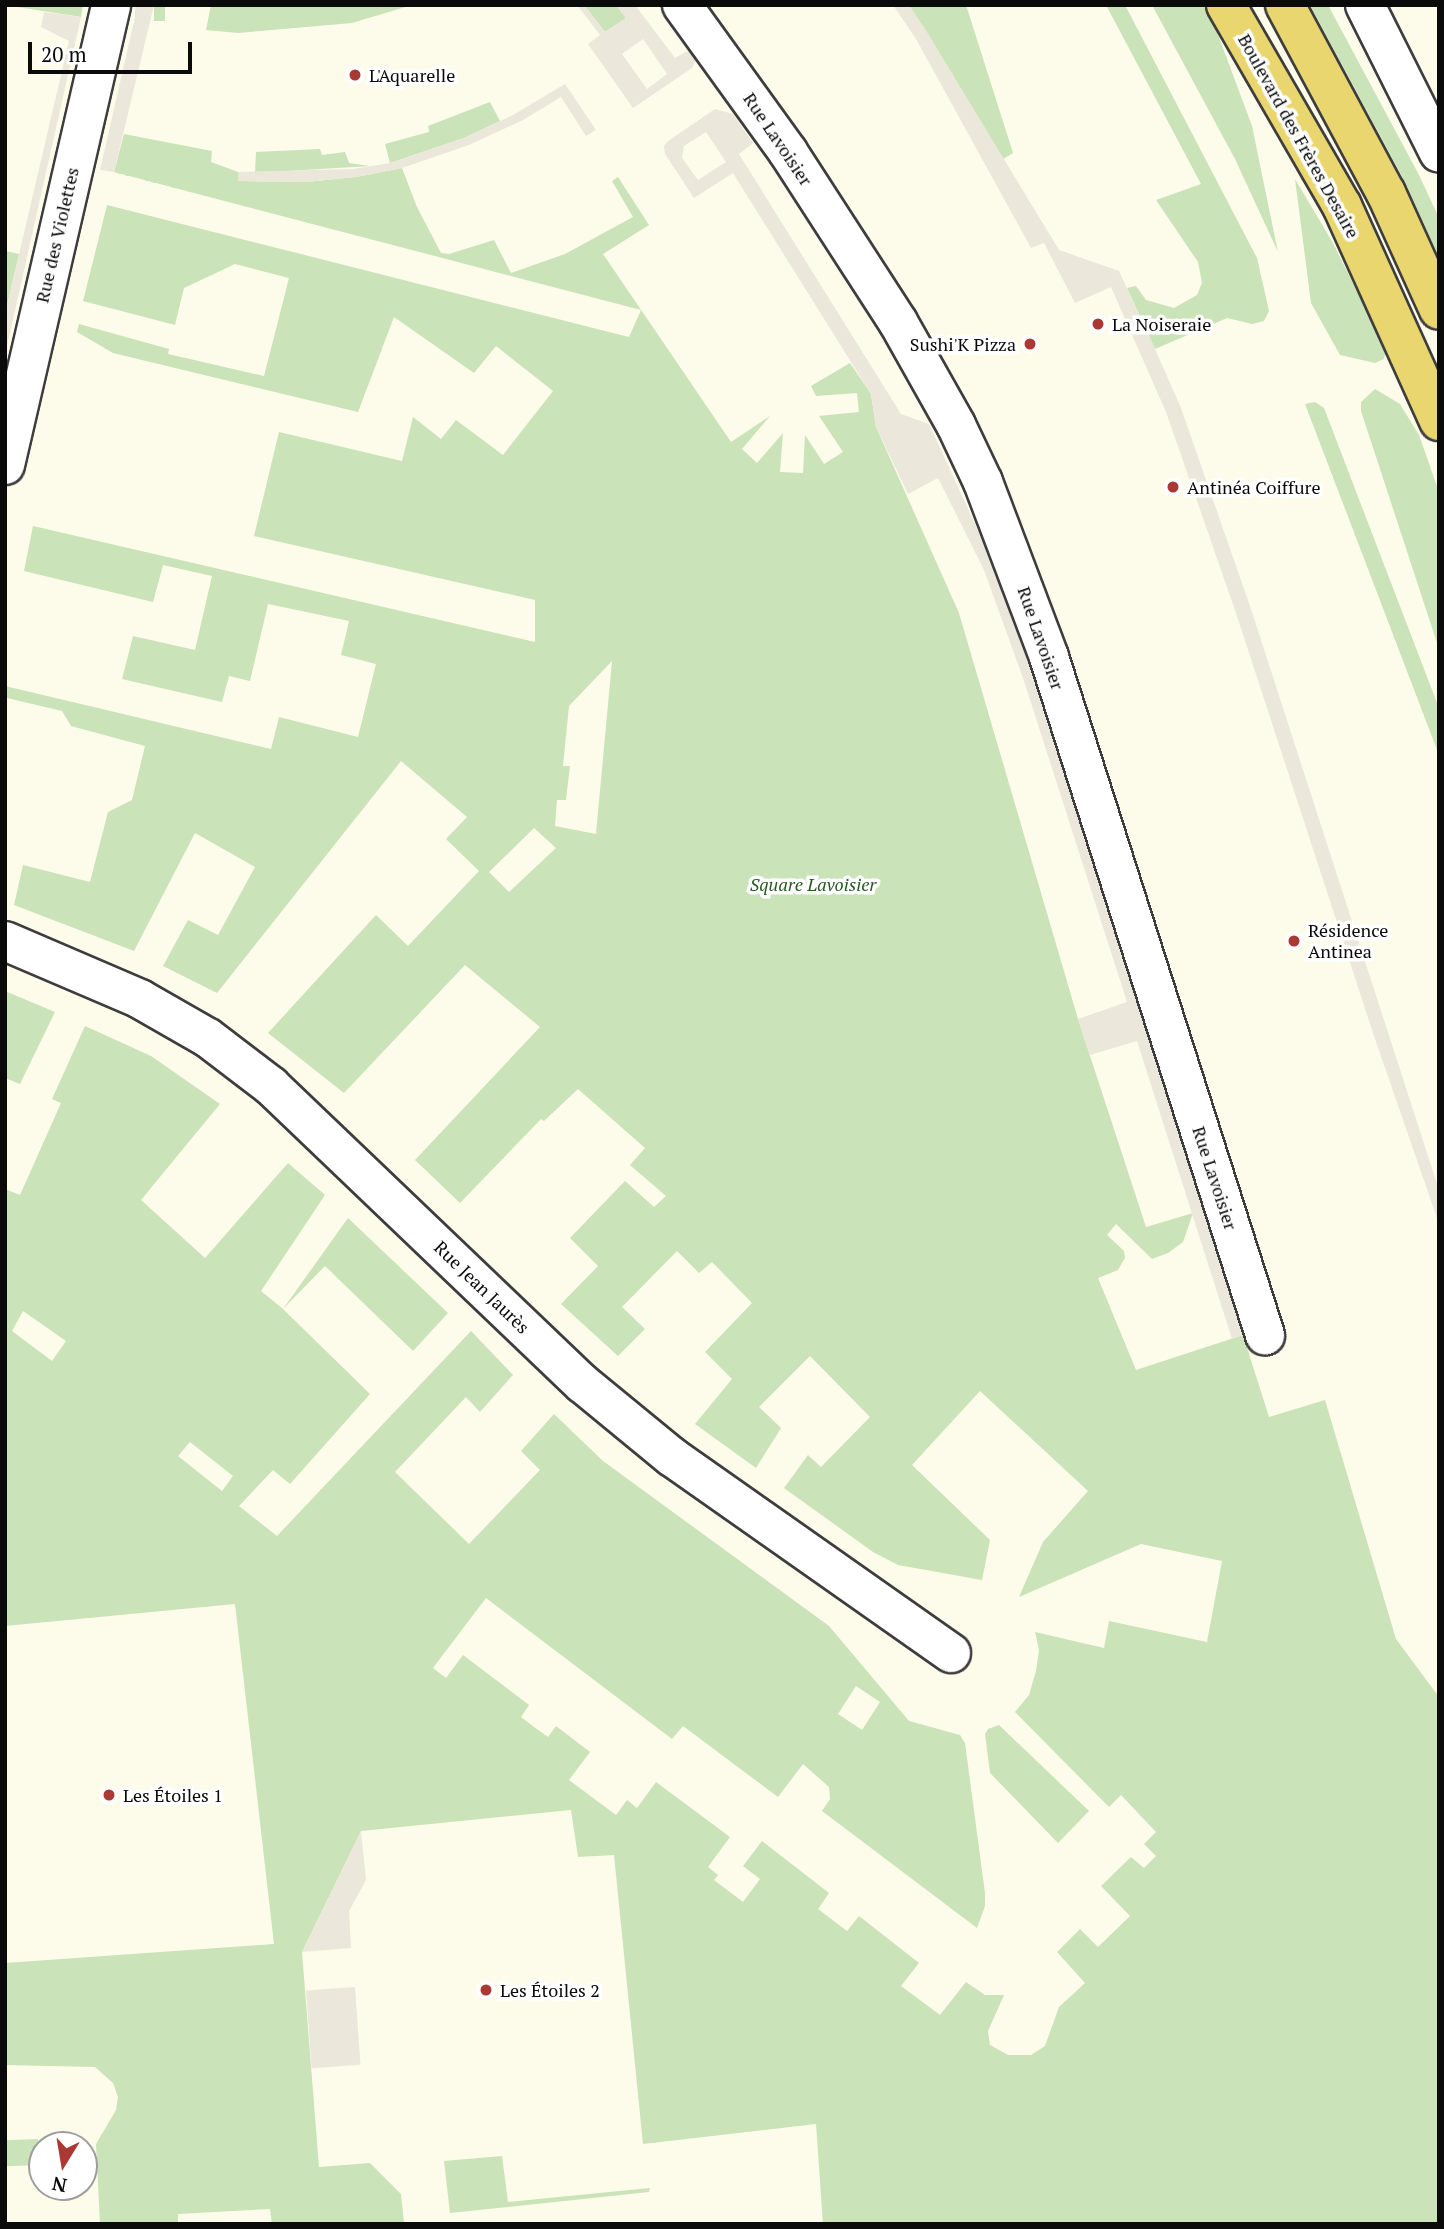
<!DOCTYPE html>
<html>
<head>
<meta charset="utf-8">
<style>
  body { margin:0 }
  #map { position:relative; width:1444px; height:2229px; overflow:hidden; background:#fdfbea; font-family:"PT Serif",serif }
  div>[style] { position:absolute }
  .green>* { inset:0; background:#cae3b8; transform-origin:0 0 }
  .plaza>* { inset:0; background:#ebe8db; transform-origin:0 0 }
  .roads { filter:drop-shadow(2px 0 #3d3d3d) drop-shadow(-2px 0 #3d3d3d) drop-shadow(0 2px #3d3d3d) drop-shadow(0 -2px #3d3d3d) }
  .minor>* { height:38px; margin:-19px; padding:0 19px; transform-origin:19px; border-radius:19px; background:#fff }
  .major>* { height:38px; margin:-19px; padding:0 19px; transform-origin:19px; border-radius:19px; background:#e9d66e }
  .dots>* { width:19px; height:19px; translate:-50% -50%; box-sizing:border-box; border:4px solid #fff; border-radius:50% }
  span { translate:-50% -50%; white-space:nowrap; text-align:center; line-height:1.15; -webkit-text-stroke:7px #fff; paint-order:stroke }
  .poi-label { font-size:18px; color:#0a0a0a }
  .left { translate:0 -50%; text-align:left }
  .right { translate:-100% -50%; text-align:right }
  .street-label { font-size:18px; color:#0a0a0a }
  .park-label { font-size:18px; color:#295a23; font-style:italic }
  .frame { position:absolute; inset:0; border:7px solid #0a0a0a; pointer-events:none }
  .north { position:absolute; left:28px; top:2131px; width:70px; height:70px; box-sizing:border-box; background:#fff; border:2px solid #9d9d9d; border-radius:50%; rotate:191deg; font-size:19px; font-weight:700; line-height:28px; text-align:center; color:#0a0a0a }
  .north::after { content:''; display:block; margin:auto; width:24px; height:32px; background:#aa3833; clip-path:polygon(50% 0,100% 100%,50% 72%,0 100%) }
  .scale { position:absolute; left:28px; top:42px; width:164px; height:32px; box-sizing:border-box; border:4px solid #0a0a0a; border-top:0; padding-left:9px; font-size:21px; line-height:24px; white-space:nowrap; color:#0a0a0a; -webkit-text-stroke:5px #fff; paint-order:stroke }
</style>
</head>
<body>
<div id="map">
  <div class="green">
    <i style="clip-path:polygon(5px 5px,83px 5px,81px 17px)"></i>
    <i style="left:154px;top:5px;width:11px;height:16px"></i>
    <i style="clip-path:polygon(211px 5px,412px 5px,352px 23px,238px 33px,206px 30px)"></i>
    <i style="clip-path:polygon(584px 5px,616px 5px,626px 18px,605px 32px)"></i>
    <i style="clip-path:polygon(909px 5px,966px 5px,1013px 153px,1003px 159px)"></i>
    <i style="clip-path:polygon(1106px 5px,1125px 5px,1257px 258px,1269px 311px,1264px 321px,1252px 324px,1227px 318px,1155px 349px,1127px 288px,1136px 286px,1146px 300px,1174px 308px,1197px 295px,1202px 283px,1198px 262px,1156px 200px,1201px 184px)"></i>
    <i style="clip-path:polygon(1152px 5px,1205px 5px,1211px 16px,1252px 126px,1278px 252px,1235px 159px)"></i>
    <i style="clip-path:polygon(1310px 5px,1328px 5px,1419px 175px,1439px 218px,1439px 257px,1404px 180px)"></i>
    <i style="clip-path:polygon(490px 102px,500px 121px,464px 138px,390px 163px,385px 144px,429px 132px,428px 126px)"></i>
    <i style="clip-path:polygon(evenodd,124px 134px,212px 151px,211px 162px,238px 172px,238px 181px,306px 182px,356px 177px,402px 168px,417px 207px,441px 253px,449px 254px,494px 240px,511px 273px,565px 254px,633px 217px,612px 181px,618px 177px,649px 225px,603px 254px,731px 442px,770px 416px,742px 449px,757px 463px,783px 433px,780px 472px,803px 473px,805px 435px,824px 464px,843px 452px,819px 416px,859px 412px,857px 393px,816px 396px,811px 386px,850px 363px,871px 394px,876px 427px,959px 613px,1078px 1019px,1146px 1227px,1193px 1213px,1183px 1242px,1168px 1253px,1152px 1259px,1116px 1224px,1107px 1235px,1124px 1251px,1125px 1258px,1118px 1270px,1098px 1278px,1136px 1370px,1243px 1335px,1269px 1417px,1325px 1400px,1396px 1639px,1439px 1697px,1439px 2224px,823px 2224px,816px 2124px,643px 2144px,614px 1855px,578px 1857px,571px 1810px,361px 1831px,302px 1952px,319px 2167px,370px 2163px,401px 2194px,404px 2223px,272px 2224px,270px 2209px,178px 2214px,178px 2224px,100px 2224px,96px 2144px,116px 2110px,118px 2097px,113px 2083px,95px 2067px,5px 2065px,5px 1963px,274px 1944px,235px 1604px,5px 1626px,5px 1189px,20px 1195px,61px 1103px,52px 1099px,85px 1026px,151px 1056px,220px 1104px,141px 1200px,205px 1258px,288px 1163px,325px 1195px,261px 1291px,283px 1309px,348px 1218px,448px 1313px,413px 1351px,325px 1266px,283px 1309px,370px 1394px,290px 1484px,273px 1470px,239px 1506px,277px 1536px,471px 1331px,513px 1375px,480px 1412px,466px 1397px,395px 1472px,469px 1544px,540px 1470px,521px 1451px,554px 1414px,603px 1461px,829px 1626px,909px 1721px,960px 1735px,965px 1743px,985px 1893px,985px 1906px,977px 1928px,822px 1811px,830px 1799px,829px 1787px,803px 1764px,778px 1797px,683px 1726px,672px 1739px,486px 1598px,433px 1668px,446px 1678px,463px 1655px,529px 1705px,521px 1717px,534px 1727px,548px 1737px,556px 1726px,590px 1752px,569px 1780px,616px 1815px,627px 1800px,637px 1808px,656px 1782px,730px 1837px,708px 1867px,718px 1875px,714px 1880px,743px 1902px,760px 1879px,743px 1866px,762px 1841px,829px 1893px,818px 1909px,847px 1931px,859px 1916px,919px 1963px,901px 1986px,940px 2015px,966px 1982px,985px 1995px,1004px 1995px,988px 2031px,990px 2045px,1008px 2055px,1031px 2055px,1045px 2046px,1059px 2007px,1085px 1983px,1057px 1952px,1080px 1929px,1098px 1947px,1130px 1916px,1101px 1886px,1131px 1857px,1144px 1868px,1156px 1856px,1144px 1844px,1156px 1832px,1121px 1795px,1109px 1807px,1015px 1712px,1029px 1695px,1036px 1671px,1039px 1650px,1035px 1632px,1104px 1648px,1109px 1621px,1207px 1642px,1222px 1561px,1141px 1544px,1019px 1597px,1043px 1542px,1088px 1491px,980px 1391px,912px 1465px,990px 1540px,982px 1580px,898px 1565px,873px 1552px,784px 1488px,808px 1455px,821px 1467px,870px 1417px,810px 1356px,759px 1407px,781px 1428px,756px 1468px,695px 1424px,732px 1379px,705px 1352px,752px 1303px,712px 1262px,699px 1273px,677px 1251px,622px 1307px,645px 1329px,618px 1356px,561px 1304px,598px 1266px,570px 1238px,625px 1181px,654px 1207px,666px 1196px,630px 1165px,645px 1148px,578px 1089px,544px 1121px,541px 1119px,460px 1203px,415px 1160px,540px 1027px,465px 965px,344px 1093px,268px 1033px,376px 915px,408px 946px,479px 871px,446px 839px,467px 817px,401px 761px,217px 993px,163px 966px,188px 920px,218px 935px,255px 867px,195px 833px,134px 951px,14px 905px,23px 865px,90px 882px,108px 812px,132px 800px,145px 746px,71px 726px,62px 711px,7px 698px,5px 702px,5px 686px,271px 749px,279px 717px,358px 737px,376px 664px,341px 655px,349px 621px,268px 604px,250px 681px,229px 676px,222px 702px,122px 679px,133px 636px,195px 650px,212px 576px,163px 565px,153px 602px,24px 571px,33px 526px,535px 642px,535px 600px,254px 536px,279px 432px,402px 461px,413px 417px,441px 439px,456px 420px,503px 455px,553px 391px,496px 346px,474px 373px,394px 317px,358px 412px,113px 353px,77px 332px,79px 324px,169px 349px,168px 354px,264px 376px,289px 278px,235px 264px,184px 288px,175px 325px,83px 301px,107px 205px,629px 337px,641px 310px,114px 172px,124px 134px,612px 661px,596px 834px,555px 826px,557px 800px,566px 800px,570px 766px,563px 766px,569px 706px,612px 661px,124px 134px,534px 828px,556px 848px,509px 892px,489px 872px,534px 828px,124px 134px,23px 1311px,66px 1341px,52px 1361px,12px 1331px,23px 1311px,124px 134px,190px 1442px,233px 1476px,222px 1491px,178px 1456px,190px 1442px,124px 134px,856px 1686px,880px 1702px,862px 1730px,838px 1714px,856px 1686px)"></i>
    <i style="clip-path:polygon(320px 149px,322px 155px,345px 152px,349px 163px,370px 166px,255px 173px,256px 152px)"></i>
    <i style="clip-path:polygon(1295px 179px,1333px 243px,1386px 350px,1384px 359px,1375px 363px,1340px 355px,1311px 303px)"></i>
    <i style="clip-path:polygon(5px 251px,19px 254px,5px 314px)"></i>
    <i style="clip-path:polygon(1375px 389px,1400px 404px,1419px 435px,1439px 492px,1439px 649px,1361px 411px,1361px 402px)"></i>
    <i style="clip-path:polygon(1315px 402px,1324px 408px,1439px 708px,1439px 755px,1305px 404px)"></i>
    <i style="clip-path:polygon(5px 991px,55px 1012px,20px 1084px,5px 1078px)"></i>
    <i style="clip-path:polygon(999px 1725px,1089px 1811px,1058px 1843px,990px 1773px,985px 1734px,988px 1729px)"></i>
    <i style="left:38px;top:2139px;width:26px;height:33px;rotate:88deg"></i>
    <i style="clip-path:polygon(502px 2156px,508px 2202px,650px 2188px,649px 2192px,450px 2213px,444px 2161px)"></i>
  </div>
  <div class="plaza">
    <i style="clip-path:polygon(135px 5px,154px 5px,114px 172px,100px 170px,135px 17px)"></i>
    <i style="clip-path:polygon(evenodd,577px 5px,584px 5px,605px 32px,626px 18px,616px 5px,635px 5px,675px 58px,691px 49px,695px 62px,692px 68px,633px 108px,588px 44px,600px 35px,577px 5px,643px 39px,667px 74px,647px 89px,622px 54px,643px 39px)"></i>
    <i style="clip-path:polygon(893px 5px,909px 5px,927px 32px,1059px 250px,1119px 271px,1155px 349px,1181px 408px,1251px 609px,1439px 1190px,1439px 1224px,1374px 1036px,1236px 613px,1166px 412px,1111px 287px,1075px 303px,1044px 243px,1031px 248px,916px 39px)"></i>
    <i style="clip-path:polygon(44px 12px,81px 17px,5px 355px,5px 314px,69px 41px,41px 27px)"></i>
    <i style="clip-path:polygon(565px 84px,596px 130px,586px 136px,561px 97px,523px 120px,469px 145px,402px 168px,356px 177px,306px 182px,238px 181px,238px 172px,353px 169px,390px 163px,464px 138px,513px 115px)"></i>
    <i style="clip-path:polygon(evenodd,715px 109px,733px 114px,753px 143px,739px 154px,901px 414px,929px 424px,994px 565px,1034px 677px,1243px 1335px,1232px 1339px,1137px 1041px,1090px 1055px,1078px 1019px,1127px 1002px,1024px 681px,984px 570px,938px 478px,908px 494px,876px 427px,871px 394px,733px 173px,694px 198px,665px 154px,664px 146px,668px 141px,715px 109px,706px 132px,726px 162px,698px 180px,682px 158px,684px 146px,706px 132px)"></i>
    <i style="clip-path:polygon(361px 1831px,366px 1880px,349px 1911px,351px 1948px,302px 1952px)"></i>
    <i style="left:355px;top:1987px;width:78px;height:49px;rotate:86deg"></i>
  </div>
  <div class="roads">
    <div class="minor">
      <i style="left:682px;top:5px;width:181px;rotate:54.2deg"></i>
      <i style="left:788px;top:152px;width:202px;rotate:57.1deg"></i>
      <i style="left:898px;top:322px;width:118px;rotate:60.6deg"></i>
      <i style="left:956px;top:425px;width:63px;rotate:64.7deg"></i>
      <i style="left:983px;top:482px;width:187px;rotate:69.3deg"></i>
      <i style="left:1049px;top:657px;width:712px;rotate:72.33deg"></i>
      <i style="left:1365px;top:5px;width:165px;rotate:63.4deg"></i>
      <i style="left:5px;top:465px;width:472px;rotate:-77deg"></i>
      <i style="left:5px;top:941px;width:147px;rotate:23.2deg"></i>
      <i style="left:140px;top:999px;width:78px;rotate:29.8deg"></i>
      <i style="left:208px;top:1038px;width:79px;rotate:37.3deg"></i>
      <i style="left:271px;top:1086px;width:431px;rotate:43.7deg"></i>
      <i style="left:583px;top:1384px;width:115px;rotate:39.4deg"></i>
      <i style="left:672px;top:1457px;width:341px;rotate:35.1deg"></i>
    </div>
    <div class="major">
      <i style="left:1226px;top:5px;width:232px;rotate:60deg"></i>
      <i style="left:1342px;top:206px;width:236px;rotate:65.7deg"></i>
      <i style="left:1285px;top:5px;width:213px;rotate:61.8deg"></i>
      <i style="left:1386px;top:193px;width:128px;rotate:65.6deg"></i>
    </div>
  </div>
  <div class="dots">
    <i style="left:355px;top:75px;background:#aa3833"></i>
    <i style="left:1098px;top:324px;background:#aa3833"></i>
    <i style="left:1030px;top:344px;background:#aa3833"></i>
    <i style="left:1173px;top:487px;background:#aa3833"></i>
    <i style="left:1294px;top:941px;background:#aa3833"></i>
    <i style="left:109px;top:1795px;background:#aa3833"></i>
    <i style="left:486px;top:1990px;background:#aa3833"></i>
  </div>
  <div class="poi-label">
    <span class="left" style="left:369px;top:75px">L'Aquarelle</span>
    <span class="left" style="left:1112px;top:324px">La Noiseraie</span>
    <span class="right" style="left:1016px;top:344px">Sushi'K Pizza</span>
    <span class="left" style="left:1187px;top:487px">Antinéa Coiffure</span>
    <span class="left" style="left:1308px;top:941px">Résidence<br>Antinea</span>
    <span class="left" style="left:123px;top:1795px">Les Étoiles 1</span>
    <span class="left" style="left:500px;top:1990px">Les Étoiles 2</span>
  </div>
  <div class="street-label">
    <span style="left:1299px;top:136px;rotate:61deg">Boulevard des Frères Desaire</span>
    <span style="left:778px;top:139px;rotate:56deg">Rue Lavoisier</span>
    <span style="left:57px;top:235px;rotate:-77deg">Rue des Violettes</span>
    <span style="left:1041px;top:638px;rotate:71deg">Rue Lavoisier</span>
    <span style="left:1215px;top:1178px;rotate:72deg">Rue Lavoisier</span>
    <span style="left:482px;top:1287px;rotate:44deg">Rue Jean Jaurès</span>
  </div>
  <div class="park-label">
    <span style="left:813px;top:884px">Square Lavoisier</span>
  </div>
  <div class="frame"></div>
  <div class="north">N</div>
  <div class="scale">20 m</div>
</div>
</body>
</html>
